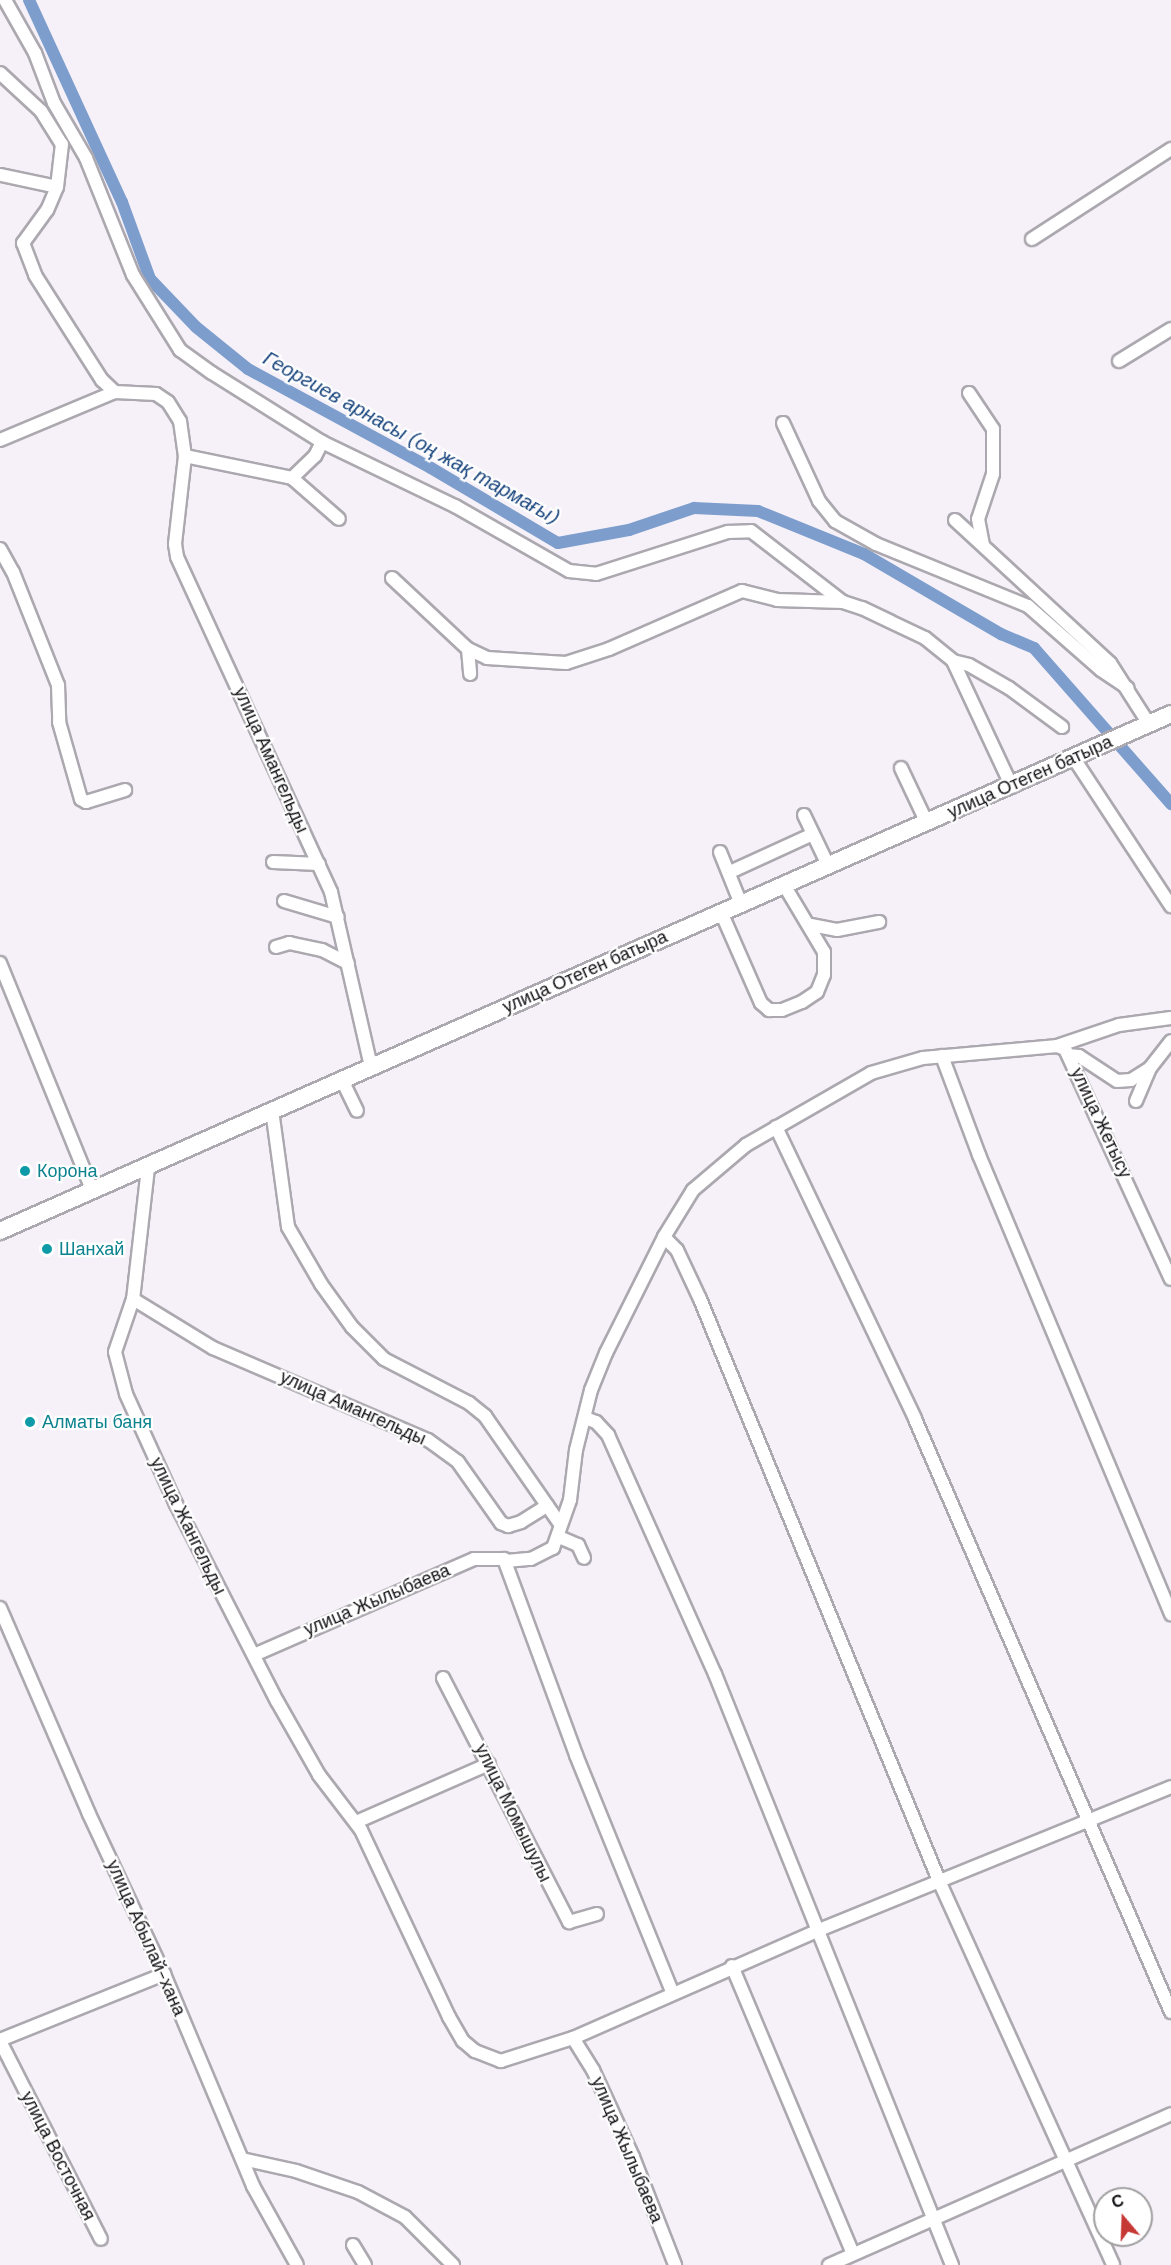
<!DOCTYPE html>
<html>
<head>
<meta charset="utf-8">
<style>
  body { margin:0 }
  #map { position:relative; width:1171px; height:2265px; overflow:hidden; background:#f6f1f9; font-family:"DM Sans",sans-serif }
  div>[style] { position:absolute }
  .canal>* { height:12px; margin:-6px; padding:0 6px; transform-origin:6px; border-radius:6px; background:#7d9ecc }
  .roads { filter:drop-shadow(2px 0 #aca8af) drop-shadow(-2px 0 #aca8af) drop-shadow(0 2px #aca8af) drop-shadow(0 -2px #aca8af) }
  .street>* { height:12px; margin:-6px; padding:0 6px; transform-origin:6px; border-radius:6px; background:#fff }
  .secondary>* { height:16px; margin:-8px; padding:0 8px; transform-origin:8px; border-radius:8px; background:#fff }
  .dots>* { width:16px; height:16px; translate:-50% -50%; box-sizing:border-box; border:3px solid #fff; border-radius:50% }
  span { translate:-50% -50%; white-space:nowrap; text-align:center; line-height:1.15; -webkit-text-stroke:4.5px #fff; paint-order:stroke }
  .street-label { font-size:18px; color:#131114 }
  .culture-label { font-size:18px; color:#0d838f }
  .left { translate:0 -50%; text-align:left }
  .water-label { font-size:20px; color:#17437c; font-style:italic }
  .north { position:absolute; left:1093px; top:2187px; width:60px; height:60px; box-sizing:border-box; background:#fff; border:2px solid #a1a0a1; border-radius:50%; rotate:341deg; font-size:16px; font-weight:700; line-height:24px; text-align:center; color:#131114 }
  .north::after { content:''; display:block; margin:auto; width:21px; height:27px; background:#c63834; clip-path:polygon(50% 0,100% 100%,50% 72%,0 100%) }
</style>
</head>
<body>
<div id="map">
  <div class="canal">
    <i style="left:29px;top:0;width:222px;rotate:65.3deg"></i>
    <i style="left:122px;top:202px;width:82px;rotate:70deg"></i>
    <i style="left:150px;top:279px;width:66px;rotate:46.2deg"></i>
    <i style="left:196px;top:327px;width:67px;rotate:38.9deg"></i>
    <i style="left:248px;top:369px;width:208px;rotate:28.4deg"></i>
    <i style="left:431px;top:468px;width:147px;rotate:30.6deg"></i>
    <i style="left:558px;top:543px;width:72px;rotate:-10.4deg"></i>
    <i style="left:629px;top:530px;width:69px;rotate:-18.7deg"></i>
    <i style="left:694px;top:508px;width:64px;rotate:2.7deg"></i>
    <i style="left:758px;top:511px;width:114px;rotate:22.1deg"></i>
    <i style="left:864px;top:554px;width:159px;rotate:30.3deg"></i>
    <i style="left:1001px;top:634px;width:36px;rotate:23deg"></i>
    <i style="left:1034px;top:648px;width:208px;rotate:48.7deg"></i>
  </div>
  <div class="roads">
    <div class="street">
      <i style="left:5px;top:0;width:61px;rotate:60.5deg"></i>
      <i style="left:35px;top:53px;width:53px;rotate:69.2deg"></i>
      <i style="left:54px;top:103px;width:64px;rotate:59.8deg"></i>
      <i style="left:86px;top:158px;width:126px;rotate:68.1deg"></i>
      <i style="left:133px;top:275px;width:89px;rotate:57.9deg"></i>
      <i style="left:180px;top:350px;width:39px;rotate:36deg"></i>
      <i style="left:212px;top:373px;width:130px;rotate:32.1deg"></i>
      <i style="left:322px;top:442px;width:148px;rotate:25.7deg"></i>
      <i style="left:455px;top:506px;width:131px;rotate:29.7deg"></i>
      <i style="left:569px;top:571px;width:27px;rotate:6deg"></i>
      <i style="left:596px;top:574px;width:139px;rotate:-17.7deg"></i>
      <i style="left:728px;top:532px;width:23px;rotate:-2deg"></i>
      <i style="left:751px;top:531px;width:116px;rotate:37.7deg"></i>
      <i style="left:0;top:73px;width:56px;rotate:42.8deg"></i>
      <i style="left:41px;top:111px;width:39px;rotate:58deg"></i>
      <i style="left:62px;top:144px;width:43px;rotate:96.6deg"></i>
      <i style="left:57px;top:187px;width:25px;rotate:113deg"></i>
      <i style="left:47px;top:210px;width:41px;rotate:126deg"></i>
      <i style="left:23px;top:243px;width:34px;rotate:69deg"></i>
      <i style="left:35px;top:275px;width:125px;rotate:57.5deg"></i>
      <i style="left:102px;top:380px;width:18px;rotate:43deg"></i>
      <i style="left:115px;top:392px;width:41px;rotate:2.8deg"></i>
      <i style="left:156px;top:394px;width:14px;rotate:34deg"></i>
      <i style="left:168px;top:402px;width:22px;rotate:58deg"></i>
      <i style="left:180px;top:421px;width:35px;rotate:82deg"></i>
      <i style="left:185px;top:456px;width:89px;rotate:96.5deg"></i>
      <i style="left:175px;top:544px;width:13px;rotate:81deg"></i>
      <i style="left:177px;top:557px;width:369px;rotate:65.3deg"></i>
      <i style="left:331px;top:892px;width:180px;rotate:77.1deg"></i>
      <i style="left:1px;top:175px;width:57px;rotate:12.1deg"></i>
      <i style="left:1032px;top:239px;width:166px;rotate:-32.9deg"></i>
      <i style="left:1119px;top:361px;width:61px;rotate:-31.6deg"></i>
      <i style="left:969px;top:393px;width:43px;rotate:56.3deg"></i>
      <i style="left:993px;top:429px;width:45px;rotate:90deg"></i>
      <i style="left:993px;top:474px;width:47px;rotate:108.4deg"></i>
      <i style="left:978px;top:519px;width:25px;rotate:79deg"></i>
      <i style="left:783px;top:423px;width:86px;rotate:65.2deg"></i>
      <i style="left:819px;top:501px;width:26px;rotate:51deg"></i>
      <i style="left:835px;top:521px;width:47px;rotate:29.3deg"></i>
      <i style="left:876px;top:544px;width:164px;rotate:22.2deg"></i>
      <i style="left:1028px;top:606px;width:97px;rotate:41.2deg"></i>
      <i style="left:1101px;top:670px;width:32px;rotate:34deg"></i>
      <i style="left:0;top:440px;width:125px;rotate:-22.7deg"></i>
      <i style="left:185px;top:456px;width:109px;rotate:11.6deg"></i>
      <i style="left:292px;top:478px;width:62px;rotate:41.1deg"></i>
      <i style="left:292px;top:478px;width:32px;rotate:-44deg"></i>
      <i style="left:315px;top:456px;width:16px;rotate:-63deg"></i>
      <i style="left:955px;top:520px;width:211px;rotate:42.7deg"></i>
      <i style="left:1110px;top:663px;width:72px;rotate:57.4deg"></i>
      <i style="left:0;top:549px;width:26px;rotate:61deg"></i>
      <i style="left:13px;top:572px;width:122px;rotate:68.3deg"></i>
      <i style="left:58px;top:685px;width:37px;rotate:88deg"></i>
      <i style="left:59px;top:722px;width:80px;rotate:74.1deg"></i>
      <i style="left:81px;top:799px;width:6px;rotate:31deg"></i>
      <i style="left:86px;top:802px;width:41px;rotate:-17.1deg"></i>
      <i style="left:392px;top:578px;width:104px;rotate:43.1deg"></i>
      <i style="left:468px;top:649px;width:21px;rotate:25deg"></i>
      <i style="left:487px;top:658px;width:79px;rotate:3.6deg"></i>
      <i style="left:566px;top:663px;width:45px;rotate:-18deg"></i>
      <i style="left:609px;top:649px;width:145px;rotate:-23.6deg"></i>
      <i style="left:742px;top:591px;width:36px;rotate:14deg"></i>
      <i style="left:777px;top:600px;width:66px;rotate:1.7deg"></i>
      <i style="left:843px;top:602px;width:20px;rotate:18deg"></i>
      <i style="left:862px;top:608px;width:70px;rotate:25.5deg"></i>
      <i style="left:925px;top:638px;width:36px;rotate:39deg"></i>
      <i style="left:953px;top:661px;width:139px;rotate:64.9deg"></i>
      <i style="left:468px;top:649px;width:25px;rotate:85deg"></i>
      <i style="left:953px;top:661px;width:16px;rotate:14deg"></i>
      <i style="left:969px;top:665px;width:46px;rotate:29.9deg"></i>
      <i style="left:1009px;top:688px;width:66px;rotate:36.3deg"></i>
      <i style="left:1075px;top:760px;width:175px;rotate:56.7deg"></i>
      <i style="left:901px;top:768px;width:61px;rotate:64.7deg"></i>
      <i style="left:804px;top:815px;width:55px;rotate:64.4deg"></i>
      <i style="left:720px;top:852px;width:56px;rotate:68deg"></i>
      <i style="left:273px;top:862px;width:46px;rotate:2.5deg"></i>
      <i style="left:730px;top:872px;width:91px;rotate:-24.6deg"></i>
      <i style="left:284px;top:901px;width:56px;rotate:16.5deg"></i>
      <i style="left:721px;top:912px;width:99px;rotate:66.3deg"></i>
      <i style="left:761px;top:1003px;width:11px;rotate:41deg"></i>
      <i style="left:769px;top:1010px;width:13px"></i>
      <i style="left:782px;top:1010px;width:22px;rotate:-22deg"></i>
      <i style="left:802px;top:1002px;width:18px;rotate:-34deg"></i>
      <i style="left:817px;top:992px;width:18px;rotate:-68deg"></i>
      <i style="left:824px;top:975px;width:23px;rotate:-90deg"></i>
      <i style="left:824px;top:952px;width:78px;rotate:-120.8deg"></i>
      <i style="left:811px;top:925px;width:26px;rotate:11deg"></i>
      <i style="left:837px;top:930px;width:43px;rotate:-10.8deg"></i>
      <i style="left:276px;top:947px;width:14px;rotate:-17deg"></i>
      <i style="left:289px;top:943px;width:34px;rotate:12deg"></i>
      <i style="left:322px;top:950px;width:29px;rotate:27deg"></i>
      <i style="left:0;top:963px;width:245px;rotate:67.9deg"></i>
      <i style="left:1057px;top:1046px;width:65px;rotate:-18.7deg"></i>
      <i style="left:1119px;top:1025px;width:52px;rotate:-7.7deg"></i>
      <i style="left:1068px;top:1055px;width:11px;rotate:5deg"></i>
      <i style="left:1079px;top:1056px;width:45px;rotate:33.3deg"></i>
      <i style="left:1117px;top:1081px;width:14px;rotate:-4deg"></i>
      <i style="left:1131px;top:1080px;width:22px;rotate:-32deg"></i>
      <i style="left:942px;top:1056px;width:106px;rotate:69.5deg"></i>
      <i style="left:979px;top:1155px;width:498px;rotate:67.3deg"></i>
      <i style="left:342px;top:1080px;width:34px;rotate:64deg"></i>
      <i style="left:1136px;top:1101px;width:36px;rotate:-67deg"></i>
      <i style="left:1150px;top:1068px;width:34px;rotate:-52deg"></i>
      <i style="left:272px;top:1110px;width:118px;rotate:82.2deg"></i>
      <i style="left:288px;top:1227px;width:66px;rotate:59.9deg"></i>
      <i style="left:321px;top:1284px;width:53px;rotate:54.2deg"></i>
      <i style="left:352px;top:1327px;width:45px;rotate:45deg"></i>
      <i style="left:384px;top:1359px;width:96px;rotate:27.4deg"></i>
      <i style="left:469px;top:1403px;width:21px;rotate:39deg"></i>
      <i style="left:485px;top:1416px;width:131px;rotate:55.2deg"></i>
      <i style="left:776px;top:1127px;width:323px;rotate:64.5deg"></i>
      <i style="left:915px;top:1419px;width:646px;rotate:66.65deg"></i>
      <i style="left:148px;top:1168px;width:132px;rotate:96.5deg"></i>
      <i style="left:133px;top:1299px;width:56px;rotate:108.8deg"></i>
      <i style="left:115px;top:1352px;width:43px;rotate:75.3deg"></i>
      <i style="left:126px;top:1394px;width:121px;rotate:65.6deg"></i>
      <i style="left:176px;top:1504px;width:221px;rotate:62.9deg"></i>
      <i style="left:277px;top:1701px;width:85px;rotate:60.4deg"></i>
      <i style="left:319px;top:1775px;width:69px;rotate:52.6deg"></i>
      <i style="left:361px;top:1830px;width:207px;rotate:64.8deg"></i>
      <i style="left:449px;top:2017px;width:28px;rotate:60deg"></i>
      <i style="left:463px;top:2041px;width:16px;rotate:40deg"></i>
      <i style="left:475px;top:2051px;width:28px;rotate:21deg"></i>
      <i style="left:501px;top:2061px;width:76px;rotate:-17.7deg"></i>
      <i style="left:573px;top:2038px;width:269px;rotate:-23.7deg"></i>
      <i style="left:819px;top:1930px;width:380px;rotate:-22.1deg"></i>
      <i style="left:664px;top:1237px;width:18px;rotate:45deg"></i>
      <i style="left:677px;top:1250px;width:54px;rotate:64.9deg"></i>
      <i style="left:700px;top:1299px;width:631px;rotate:67.66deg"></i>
      <i style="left:940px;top:1883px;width:419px;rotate:65.6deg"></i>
      <i style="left:133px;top:1299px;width:94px;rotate:31.5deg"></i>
      <i style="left:213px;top:1348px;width:234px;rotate:23.2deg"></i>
      <i style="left:428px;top:1440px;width:37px;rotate:36deg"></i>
      <i style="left:458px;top:1462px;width:75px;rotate:54.8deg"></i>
      <i style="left:501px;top:1523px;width:8px;rotate:23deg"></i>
      <i style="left:508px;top:1526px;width:14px;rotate:-17deg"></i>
      <i style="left:521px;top:1522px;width:31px;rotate:-32deg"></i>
      <i style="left:585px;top:1418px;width:12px;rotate:20deg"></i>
      <i style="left:596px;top:1422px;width:18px;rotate:47deg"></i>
      <i style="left:608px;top:1435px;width:262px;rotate:65.9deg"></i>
      <i style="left:715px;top:1674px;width:637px;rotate:68.15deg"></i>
      <i style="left:559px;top:1537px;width:21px;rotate:23deg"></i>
      <i style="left:578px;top:1545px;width:14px;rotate:65deg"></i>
      <i style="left:506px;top:1561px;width:25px;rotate:-5deg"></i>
      <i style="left:531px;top:1559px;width:25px;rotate:-27deg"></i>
      <i style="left:553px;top:1548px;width:51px;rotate:-70.5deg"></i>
      <i style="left:570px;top:1500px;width:50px;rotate:-83.2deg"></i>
      <i style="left:576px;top:1450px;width:62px;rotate:-76deg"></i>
      <i style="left:591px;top:1390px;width:40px;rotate:-68deg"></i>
      <i style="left:606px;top:1353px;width:130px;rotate:-63.4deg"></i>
      <i style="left:664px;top:1237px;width:55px;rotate:-58.3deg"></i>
      <i style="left:693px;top:1190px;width:70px;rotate:-40.3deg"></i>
      <i style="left:746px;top:1145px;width:144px;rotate:-29.9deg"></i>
      <i style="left:871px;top:1073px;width:54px;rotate:-16.1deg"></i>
      <i style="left:923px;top:1058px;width:135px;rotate:-5.1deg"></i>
      <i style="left:1057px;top:1046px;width:9px;rotate:21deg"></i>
      <i style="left:1065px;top:1049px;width:253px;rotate:65.3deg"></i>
      <i style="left:0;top:1608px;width:224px;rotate:66.6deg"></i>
      <i style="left:89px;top:1814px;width:177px;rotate:64.9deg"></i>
      <i style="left:164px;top:1974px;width:230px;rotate:67.2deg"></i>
      <i style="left:253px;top:2186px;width:90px;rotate:60.9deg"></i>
      <i style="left:254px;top:1655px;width:240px;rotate:-23.6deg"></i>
      <i style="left:474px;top:1559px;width:30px"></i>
      <i style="left:504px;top:1559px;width:209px;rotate:69.8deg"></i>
      <i style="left:576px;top:1755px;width:256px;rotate:67.9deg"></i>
      <i style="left:443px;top:1678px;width:275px;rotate:62.7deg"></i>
      <i style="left:569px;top:1922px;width:29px;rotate:-16deg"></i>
      <i style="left:356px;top:1822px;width:145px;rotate:-23.6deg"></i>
      <i style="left:732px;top:1966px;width:312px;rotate:67.2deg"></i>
      <i style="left:573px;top:2038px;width:38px;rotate:58deg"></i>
      <i style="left:593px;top:2070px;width:96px;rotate:65.3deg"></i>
      <i style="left:633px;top:2157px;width:116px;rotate:68.7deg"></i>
      <i style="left:0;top:2040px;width:177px;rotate:-21.9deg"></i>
      <i style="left:0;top:2041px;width:222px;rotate:63deg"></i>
      <i style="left:242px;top:2159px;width:55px;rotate:12.5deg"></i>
      <i style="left:296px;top:2171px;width:65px;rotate:18.7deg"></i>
      <i style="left:358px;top:2192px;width:53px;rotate:28deg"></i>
      <i style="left:405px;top:2217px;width:68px;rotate:45deg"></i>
      <i style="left:353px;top:2245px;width:23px;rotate:59deg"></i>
      <i style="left:829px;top:2265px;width:374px;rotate:-23.8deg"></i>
    </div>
    <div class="secondary">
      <i style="left:0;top:1231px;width:1280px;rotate:-23.82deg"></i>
    </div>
  </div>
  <div class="dots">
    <i style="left:25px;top:1171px;background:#0f9aa8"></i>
    <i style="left:47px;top:1249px;background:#0f9aa8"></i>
    <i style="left:30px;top:1422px;background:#0f9aa8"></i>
  </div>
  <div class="street-label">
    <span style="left:271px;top:760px;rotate:66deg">улица Амангельды</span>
    <span style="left:1030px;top:777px;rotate:-24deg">улица Отеген батыра</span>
    <span style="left:585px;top:972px;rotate:-24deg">улица Отеген батыра</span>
    <span style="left:1101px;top:1123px;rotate:65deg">улица Жетысу</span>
    <span style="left:353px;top:1408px;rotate:24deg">улица Амангельды</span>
    <span style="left:188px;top:1526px;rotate:64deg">улица Жангельды</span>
    <span style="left:377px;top:1600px;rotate:-23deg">улица Жылыбаева</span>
    <span style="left:513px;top:1813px;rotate:64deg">улица Момышулы</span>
    <span style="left:146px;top:1938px;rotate:66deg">улица Абылай-хана</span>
    <span style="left:627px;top:2150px;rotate:67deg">улица Жылыбаева</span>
    <span style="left:58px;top:2156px;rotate:63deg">улица Восточная</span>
  </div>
  <div class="culture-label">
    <span class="left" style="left:37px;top:1171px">Корона</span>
    <span class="left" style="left:59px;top:1249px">Шанхай</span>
    <span class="left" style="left:42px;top:1422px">Алматы баня</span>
  </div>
  <div class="water-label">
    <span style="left:411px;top:438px;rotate:29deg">Георгиев арнасы (оң жақ тармағы)</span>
  </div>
  <div class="north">С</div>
</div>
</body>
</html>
